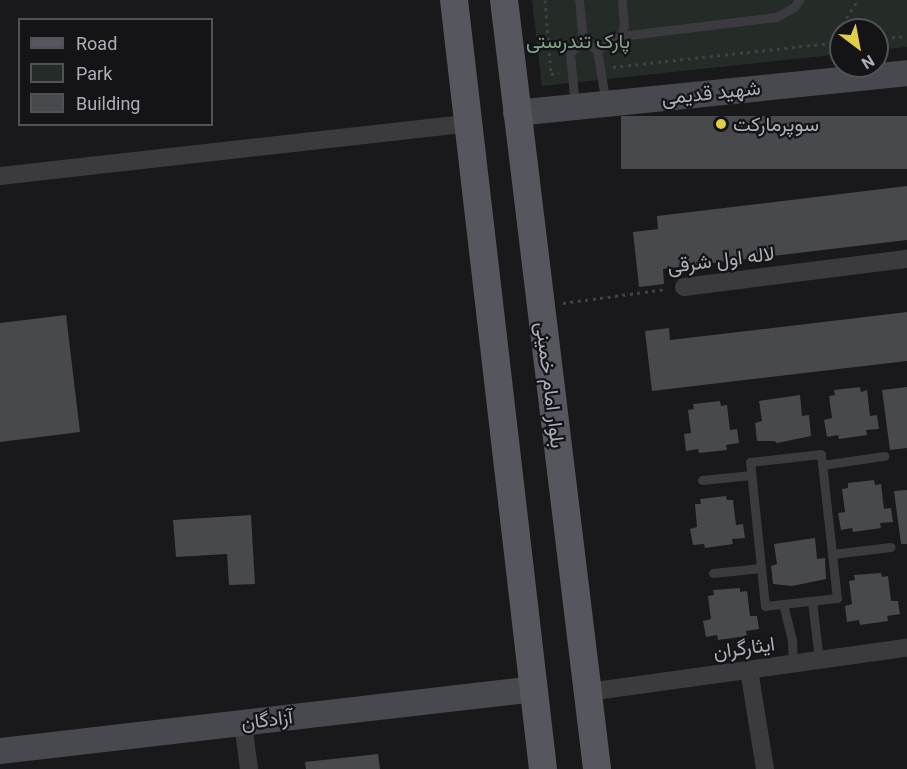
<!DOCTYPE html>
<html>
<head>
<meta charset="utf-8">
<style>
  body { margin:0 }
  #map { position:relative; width:907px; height:769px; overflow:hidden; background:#19191b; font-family:Roboto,Vazirmatn,sans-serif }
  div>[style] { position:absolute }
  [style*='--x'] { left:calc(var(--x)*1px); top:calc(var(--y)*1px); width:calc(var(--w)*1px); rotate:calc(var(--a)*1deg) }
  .green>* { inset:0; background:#252c27 }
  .building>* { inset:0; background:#48494d; transform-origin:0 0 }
  .path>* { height:3px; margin-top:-1.5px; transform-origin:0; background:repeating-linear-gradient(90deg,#404146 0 3px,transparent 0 7.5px) }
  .lane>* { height:9px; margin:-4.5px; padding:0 4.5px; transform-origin:4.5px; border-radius:4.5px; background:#3a3a3f }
  .street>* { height:18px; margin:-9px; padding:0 9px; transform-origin:9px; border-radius:9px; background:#3a3a3f }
  .secondary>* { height:26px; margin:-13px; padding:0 13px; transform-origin:13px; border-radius:13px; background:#48494f }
  .primary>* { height:28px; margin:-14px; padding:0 14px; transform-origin:14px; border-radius:14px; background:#56575e }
  .dots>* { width:16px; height:16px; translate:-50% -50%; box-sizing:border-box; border:3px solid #141416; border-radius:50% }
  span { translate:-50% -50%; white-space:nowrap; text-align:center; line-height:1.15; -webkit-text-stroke:4.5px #141416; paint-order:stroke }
  .park-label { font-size:20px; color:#85a28d }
  .street-label { font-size:20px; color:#acaeb9 }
  .poi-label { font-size:20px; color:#acaeb9 }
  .left { translate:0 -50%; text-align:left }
  .legend { position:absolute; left:18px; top:18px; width:195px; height:108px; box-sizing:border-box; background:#141416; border:2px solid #515257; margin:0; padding:8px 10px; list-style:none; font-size:18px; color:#acaeb9 }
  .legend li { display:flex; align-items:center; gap:12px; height:30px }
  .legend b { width:30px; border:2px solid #515257 }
  .north { position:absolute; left:829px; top:18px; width:60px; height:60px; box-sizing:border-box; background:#141416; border:2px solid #515257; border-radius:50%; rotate:148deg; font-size:16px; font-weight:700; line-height:24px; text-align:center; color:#acaeb9 }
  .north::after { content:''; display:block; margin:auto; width:21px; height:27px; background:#e0cd4b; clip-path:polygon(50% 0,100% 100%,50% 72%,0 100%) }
</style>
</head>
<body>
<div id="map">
  <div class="green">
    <i style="clip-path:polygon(532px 0,907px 0,907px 47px,877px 50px,877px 30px,841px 30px,841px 54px,542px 86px)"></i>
  </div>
  <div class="building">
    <i style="left:907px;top:116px;width:53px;height:286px;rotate:90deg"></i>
    <i style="clip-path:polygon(907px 186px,907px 240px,663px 269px,664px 284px,639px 287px,633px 232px,658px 229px,657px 216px)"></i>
    <i style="clip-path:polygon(907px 312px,907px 361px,652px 391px,645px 331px,669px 328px,670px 340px)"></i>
    <i style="clip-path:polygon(66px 315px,80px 432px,0 442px,0 323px)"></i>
    <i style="clip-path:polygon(860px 387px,861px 392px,867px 390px,870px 416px,877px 415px,879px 429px,866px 430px,867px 435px,839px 439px,838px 435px,827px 437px,824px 420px,832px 418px,829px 396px,835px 395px,834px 390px)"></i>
    <i style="clip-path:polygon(907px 387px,907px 448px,890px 450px,882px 390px)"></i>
    <i style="clip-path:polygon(800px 395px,802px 416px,809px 415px,811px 436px,777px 443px,774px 441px,757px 441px,755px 423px,762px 421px,759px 401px)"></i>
    <i style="clip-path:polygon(720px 401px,721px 406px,727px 405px,730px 430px,737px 429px,739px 443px,726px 445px,727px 450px,699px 453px,698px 449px,686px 451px,684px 434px,691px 433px,688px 410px,694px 409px,693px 404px)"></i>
    <i style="clip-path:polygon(874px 480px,875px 485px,881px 484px,884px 509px,891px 508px,893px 522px,880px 523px,881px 528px,853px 532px,852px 528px,841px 530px,838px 513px,845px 512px,842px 489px,848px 488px,848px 483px)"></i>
    <i style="clip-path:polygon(907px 490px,907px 544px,901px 544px,894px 491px)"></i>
    <i style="clip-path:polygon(726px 496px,727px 500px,733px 500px,736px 525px,743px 524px,745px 538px,732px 539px,733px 544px,705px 548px,704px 544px,693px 545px,690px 529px,697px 527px,695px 504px,701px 504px,700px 499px)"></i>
    <i style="clip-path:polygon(251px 515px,255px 584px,229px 585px,227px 554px,176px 557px,173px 520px)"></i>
    <i style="clip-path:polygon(815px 538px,817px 559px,825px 558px,826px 579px,792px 586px,773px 584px,771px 566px,777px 564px,774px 544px)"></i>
    <i style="clip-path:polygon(881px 573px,882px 577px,888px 576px,891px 601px,898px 601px,900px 614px,887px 616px,888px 621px,860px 625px,859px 620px,847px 622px,845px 606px,852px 604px,849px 581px,855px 580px,854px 575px)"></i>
    <i style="clip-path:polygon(740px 588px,740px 592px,747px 591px,750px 616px,757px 616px,759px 629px,746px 631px,747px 636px,718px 640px,717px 635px,706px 637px,703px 621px,711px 619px,708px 596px,714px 595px,713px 590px)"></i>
    <i style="clip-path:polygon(378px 754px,380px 769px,306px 769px,305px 762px)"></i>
  </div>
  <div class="path">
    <i style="--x:545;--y:0;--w:74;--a:85.4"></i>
    <i style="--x:551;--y:74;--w:8;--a:-7"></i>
    <i style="--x:877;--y:39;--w:30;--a:-6"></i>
    <i style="--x:830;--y:43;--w:51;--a:-56.9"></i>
    <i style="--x:613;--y:67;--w:229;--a:-6.3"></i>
    <i style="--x:563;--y:303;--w:104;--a:-7.7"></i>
  </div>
  <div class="lane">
    <i style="--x:579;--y:0;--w:40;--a:84.3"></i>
    <i style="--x:583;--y:40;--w:17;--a:36"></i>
    <i style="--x:597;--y:50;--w:55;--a:80.5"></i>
    <i style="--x:621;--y:36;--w:156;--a:-7"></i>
    <i style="--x:776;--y:17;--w:21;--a:-29"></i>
    <i style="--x:794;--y:7;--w:9;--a:-54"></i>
    <i style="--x:597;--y:50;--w:28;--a:-30"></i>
    <i style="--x:621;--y:36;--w:11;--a:-75"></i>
    <i style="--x:624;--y:25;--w:25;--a:-95"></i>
    <i style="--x:575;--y:107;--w:54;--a:-95.3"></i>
    <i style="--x:570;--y:53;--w:18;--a:-45"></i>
    <i style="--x:821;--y:454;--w:145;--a:83.7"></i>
    <i style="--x:837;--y:598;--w:72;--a:173.7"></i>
    <i style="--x:765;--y:606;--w:145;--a:-95.9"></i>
    <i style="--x:750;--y:462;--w:71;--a:-6.4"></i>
    <i style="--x:822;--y:465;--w:63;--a:-8.3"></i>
    <i style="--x:702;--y:480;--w:49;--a:-5.8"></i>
    <i style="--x:832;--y:554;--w:59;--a:-6.8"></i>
    <i style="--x:713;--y:573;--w:48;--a:-5.9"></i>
    <i style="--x:812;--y:601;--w:59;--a:83.2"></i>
    <i style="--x:783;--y:604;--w:37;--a:76"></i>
    <i style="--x:792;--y:640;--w:24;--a:88"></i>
  </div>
  <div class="street">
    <i style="--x:0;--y:176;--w:472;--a:-6.4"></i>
    <i style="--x:684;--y:287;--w:225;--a:-7.2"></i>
    <i style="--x:749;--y:670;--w:100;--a:80.8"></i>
    <i style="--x:588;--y:692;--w:322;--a:-7.9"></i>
    <i style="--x:243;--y:723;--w:46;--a:82.6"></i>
  </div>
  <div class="secondary">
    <i style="--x:516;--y:113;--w:393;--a:-5.8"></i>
    <i style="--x:0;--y:751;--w:538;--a:-6.62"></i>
  </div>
  <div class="primary">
    <i style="--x:454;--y:0;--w:774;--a:83.4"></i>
    <i style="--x:504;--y:0;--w:775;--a:83.1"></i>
  </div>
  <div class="dots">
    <i style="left:721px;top:124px;background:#e0cd4b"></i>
  </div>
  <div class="park-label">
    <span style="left:578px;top:41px">پارک تندرستی</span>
  </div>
  <div class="street-label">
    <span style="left:711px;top:93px;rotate:-6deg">شهید قدیمی</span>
    <span style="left:721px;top:260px;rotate:-7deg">لاله اول شرقی</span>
    <span style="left:550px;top:385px;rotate:83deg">بلوار امام خمینی</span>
    <span style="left:744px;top:648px;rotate:-8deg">ایثارگران</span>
    <span style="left:267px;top:720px;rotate:-7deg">آزادگان</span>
  </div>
  <div class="poi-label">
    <span class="left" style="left:733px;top:124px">سوپرمارکت</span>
  </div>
  <ul class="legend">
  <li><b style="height:8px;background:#56575e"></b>Road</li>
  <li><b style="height:16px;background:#252c27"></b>Park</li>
  <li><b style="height:16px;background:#48494d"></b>Building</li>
  </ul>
  <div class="north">N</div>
</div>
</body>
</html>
